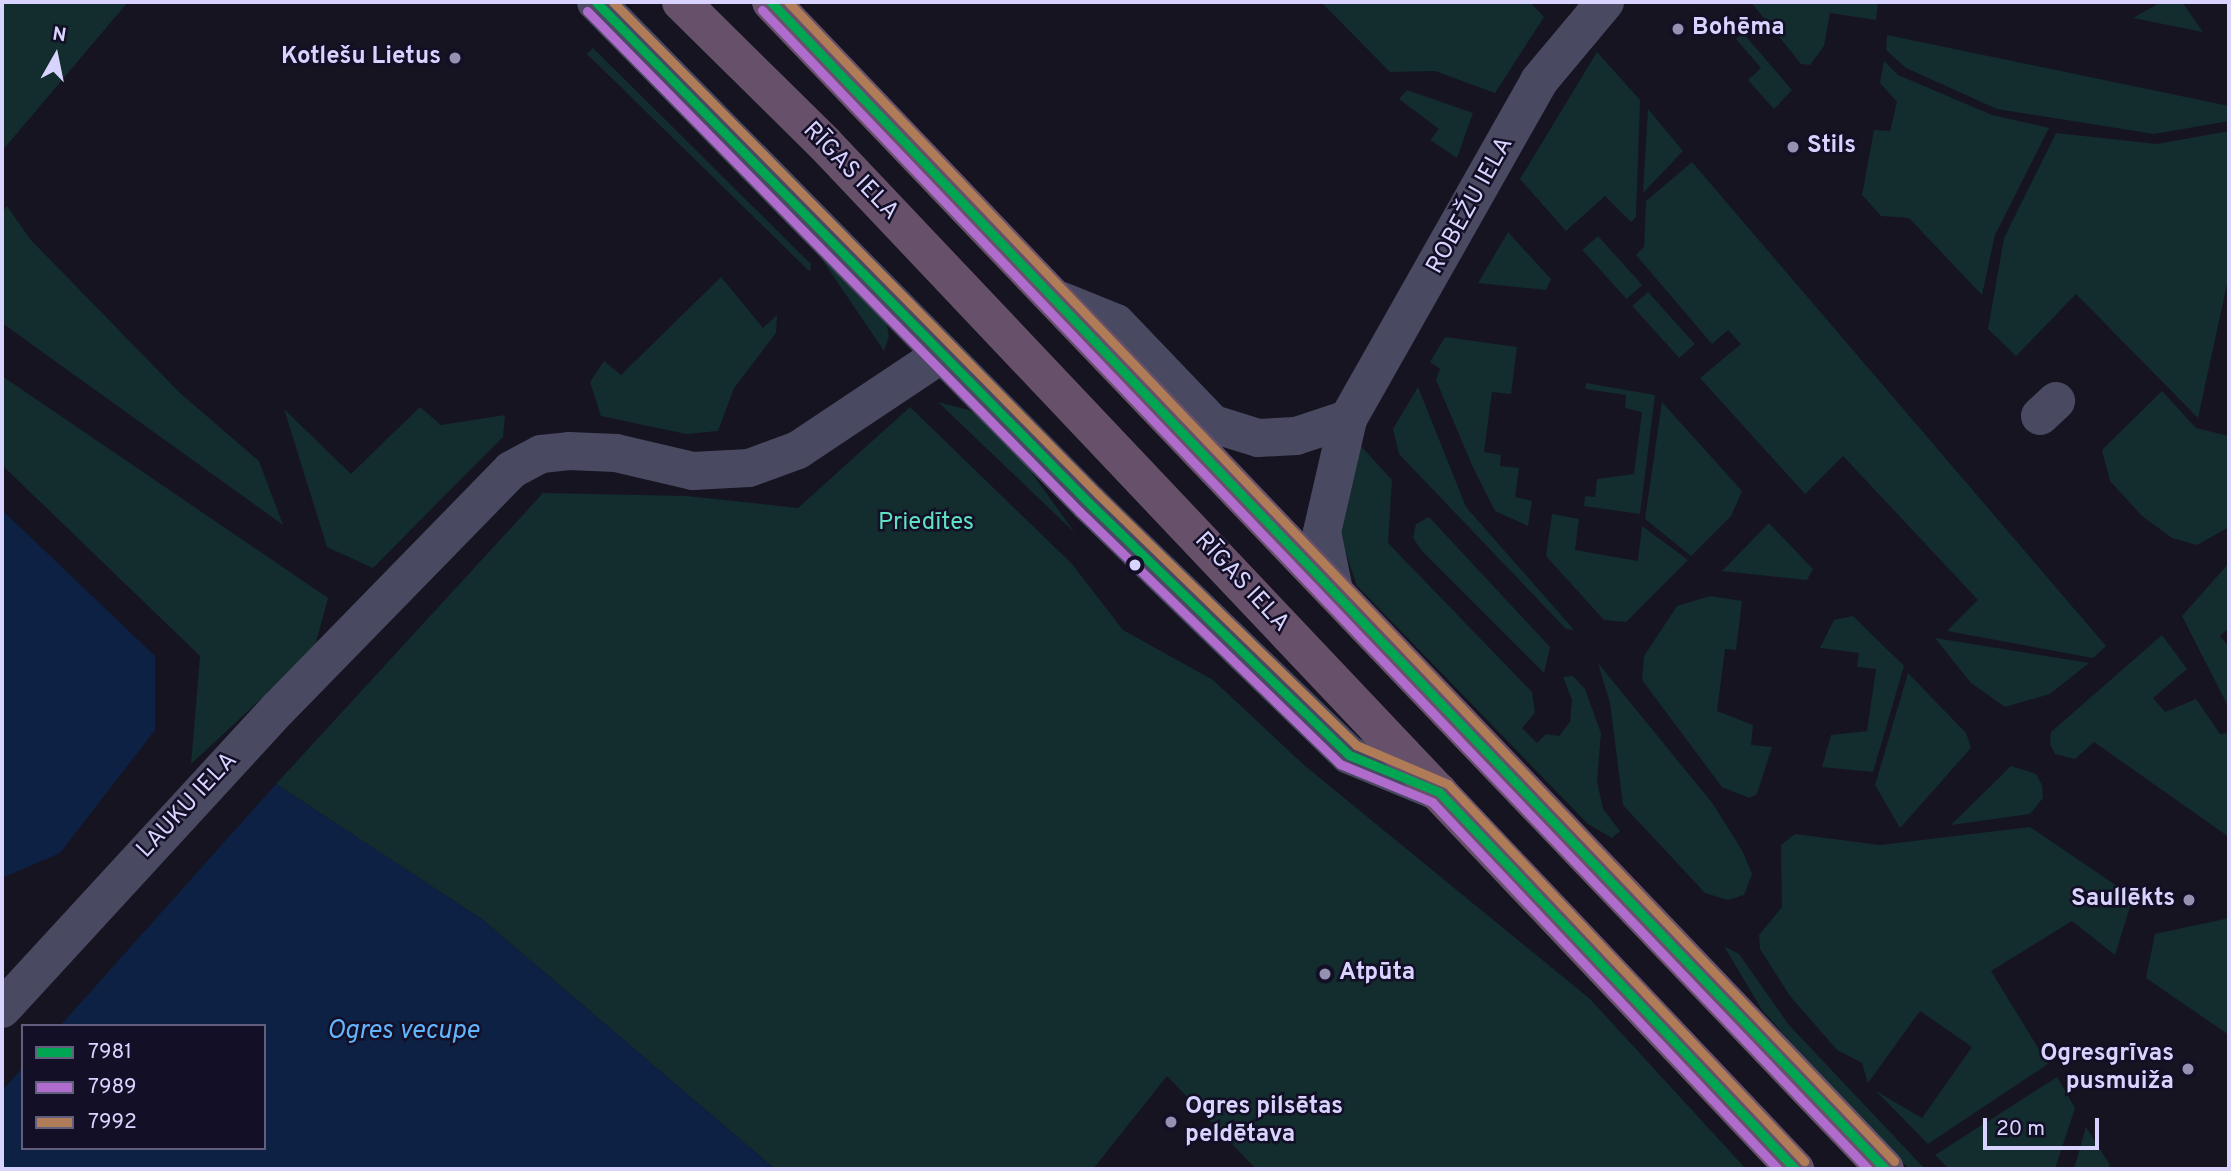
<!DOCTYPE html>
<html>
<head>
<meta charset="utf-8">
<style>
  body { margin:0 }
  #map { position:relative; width:2231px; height:1171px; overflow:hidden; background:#161421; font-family:Overpass,sans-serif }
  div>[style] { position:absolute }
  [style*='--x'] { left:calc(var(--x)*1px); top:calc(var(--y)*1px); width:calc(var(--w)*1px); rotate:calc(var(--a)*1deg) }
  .green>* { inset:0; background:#132c2d; transform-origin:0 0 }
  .water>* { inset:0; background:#0d2144 }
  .street>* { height:38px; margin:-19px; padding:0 19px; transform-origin:19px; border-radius:19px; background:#4a4962 }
  .highway>* { height:38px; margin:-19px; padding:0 19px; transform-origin:19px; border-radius:19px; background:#67516a }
  .bus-1>* { height:9px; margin:-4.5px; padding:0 4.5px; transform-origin:4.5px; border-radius:4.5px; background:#00a651 }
  .bus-2>* { height:9px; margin:-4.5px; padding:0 4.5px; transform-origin:4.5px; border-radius:4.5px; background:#b06ccc }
  .bus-3>* { height:9px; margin:-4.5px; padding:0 4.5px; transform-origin:4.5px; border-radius:4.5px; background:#b07c57 }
  .dots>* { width:19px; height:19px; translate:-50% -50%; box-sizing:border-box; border:4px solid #130f26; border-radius:50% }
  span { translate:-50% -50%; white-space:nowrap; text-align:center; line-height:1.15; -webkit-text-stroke:5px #130f26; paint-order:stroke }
  .poi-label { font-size:24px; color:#d9d4ff; font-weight:700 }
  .left { translate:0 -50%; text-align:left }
  .right { translate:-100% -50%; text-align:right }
  .street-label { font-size:24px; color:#d9d4ff }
  .park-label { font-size:24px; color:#5fe0c0 }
  .water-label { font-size:26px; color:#62b6ff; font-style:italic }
  .frame { position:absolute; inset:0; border:4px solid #d9d4ff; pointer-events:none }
  .legend { position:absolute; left:21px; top:1024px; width:245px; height:126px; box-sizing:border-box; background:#130f26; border:2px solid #625e7d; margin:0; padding:9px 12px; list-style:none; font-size:21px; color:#d9d4ff }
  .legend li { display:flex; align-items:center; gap:14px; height:35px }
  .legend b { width:35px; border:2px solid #625e7d }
  .north { position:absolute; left:21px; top:21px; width:70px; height:70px; -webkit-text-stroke:5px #130f26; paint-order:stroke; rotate:9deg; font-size:19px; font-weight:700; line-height:28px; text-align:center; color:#d9d4ff }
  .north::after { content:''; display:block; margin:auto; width:24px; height:32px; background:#d9d4ff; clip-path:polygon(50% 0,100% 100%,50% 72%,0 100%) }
  .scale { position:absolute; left:1983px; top:1118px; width:116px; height:32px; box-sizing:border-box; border:4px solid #d9d4ff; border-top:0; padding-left:9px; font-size:21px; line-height:24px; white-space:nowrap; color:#d9d4ff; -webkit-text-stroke:5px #130f26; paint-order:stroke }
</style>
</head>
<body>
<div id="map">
  <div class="green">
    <i style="clip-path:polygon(2px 2px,128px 2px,2px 151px)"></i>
    <i style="clip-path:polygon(1321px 2px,1530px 2px,1544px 17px,1495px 93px,1435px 71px,1390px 72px)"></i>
    <i style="clip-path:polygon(1751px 2px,1878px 2px,1876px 20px,1830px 13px,1824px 46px,1810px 65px,1801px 64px)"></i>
    <i style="clip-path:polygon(2161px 2px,2182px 2px,2203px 32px,2133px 18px)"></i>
    <i style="clip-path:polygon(1743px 33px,1792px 90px,1774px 109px,1748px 80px,1761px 68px,1736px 39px)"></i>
    <i style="clip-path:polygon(1887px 35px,2229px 106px,2229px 121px,2154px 134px,1997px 109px,1906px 68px,1886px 50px)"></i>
    <i style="clip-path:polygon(593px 48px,811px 264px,810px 272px,587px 54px)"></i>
    <i style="clip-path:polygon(1597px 52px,1640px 100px,1636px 217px,1631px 222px,1605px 196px,1566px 231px,1520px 179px)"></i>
    <i style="clip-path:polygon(1884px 61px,1898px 75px,1992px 115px,2049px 128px,1995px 235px,1982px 295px,1909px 218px,1881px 216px,1862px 195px,1874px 130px,1890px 131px,1897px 102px,1880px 83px)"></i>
    <i style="clip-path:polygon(1407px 90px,1473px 113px,1457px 158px,1430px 140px,1439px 129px,1399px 99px)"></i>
    <i style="clip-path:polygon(1648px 109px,1683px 151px,1643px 193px)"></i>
    <i style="clip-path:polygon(2229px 131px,2229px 275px,2198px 418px,2076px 294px,2016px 356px,1988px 329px,2004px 238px,2056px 133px,2157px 144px)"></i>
    <i style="clip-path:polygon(1692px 162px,2106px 646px,2093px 658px,1947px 631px,1978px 600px,1843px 456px,1805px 494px,1700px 378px,1741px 344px,1728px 330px,1712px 344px,1636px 255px,1644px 247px,1646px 201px)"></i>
    <i style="clip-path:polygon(7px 206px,30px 239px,180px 393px,259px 461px,283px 525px,2px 323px,2px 212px)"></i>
    <i style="clip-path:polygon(1508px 232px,1551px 279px,1546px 290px,1478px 283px)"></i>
    <i style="left:1598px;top:236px;width:66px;height:21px;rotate:48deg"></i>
    <i style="clip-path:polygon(817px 252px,884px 311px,889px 336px,884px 351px)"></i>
    <i style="clip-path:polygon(721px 277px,763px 328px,777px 315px,776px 333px,734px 388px,718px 431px,686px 434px,601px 416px,590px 382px,604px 361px,621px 375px)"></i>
    <i style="left:1648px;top:292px;width:70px;height:21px;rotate:48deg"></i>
    <i style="clip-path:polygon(1445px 337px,1517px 347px,1511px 394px,1492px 392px,1484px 452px,1501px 455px,1500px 466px,1519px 468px,1515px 497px,1532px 501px,1528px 526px,1495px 511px,1472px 465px,1436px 380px,1440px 369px,1430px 362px)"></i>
    <i style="clip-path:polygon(2px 376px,328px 598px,314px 650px,191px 764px,200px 656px,2px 465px)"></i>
    <i style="clip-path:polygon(1586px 383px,1655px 395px,1640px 514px,1584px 506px,1585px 496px,1595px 497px,1597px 479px,1634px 474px,1642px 412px,1625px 408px,1626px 395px,1585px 389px)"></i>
    <i style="clip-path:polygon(1418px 387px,1466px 507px,1574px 630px,1566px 629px,1399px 454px,1393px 429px)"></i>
    <i style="clip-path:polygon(2162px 391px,2196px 428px,2229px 436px,2229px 527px,2197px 545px,2172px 538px,2142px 516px,2110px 481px,2102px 450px)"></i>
    <i style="clip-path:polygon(938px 402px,969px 410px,1004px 434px,1075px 533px)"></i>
    <i style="clip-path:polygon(1662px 402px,1742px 491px,1731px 516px,1691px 556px,1645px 519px)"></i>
    <i style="clip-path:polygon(420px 407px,441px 425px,505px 415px,503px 437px,373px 568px,327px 547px,284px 409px,351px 474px)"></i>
    <i style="clip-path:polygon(910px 407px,1072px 564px,1123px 630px,1213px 680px,1304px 765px,1590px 999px,1746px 1169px,1256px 1169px,1167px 1076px,1093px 1169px,775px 1169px,483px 920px,276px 784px,543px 493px,687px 496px,798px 508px)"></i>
    <i style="clip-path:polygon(1361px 446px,1392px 480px,1388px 543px,1532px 692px,1535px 713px,1522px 728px,1537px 743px,1546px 734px,1559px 736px,1570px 722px,1572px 700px,1563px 677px,1573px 676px,1585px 689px,1601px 733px,1597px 781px,1603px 809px,1620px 831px,1612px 838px,1588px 824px,1357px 586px,1334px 519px)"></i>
    <i style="clip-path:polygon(1552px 514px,1579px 519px,1575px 550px,1638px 561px,1642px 526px,1688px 560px,1626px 622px,1604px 620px,1546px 556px)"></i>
    <i style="clip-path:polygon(1429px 517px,1550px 647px,1544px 673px,1422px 551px,1413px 538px,1416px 524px)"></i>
    <i style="clip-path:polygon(1769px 523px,1813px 569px,1807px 580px,1722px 571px)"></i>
    <i style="clip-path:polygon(2229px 563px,2229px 628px,2220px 636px,2229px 647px,2229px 708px,2182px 616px)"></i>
    <i style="clip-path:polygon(1710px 596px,1742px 601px,1736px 650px,1725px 649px,1717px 711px,1753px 725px,1751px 745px,1772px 747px,1757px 794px,1749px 798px,1722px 787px,1642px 680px,1644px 656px,1677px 606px)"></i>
    <i style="clip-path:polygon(1853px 616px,1904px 666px,1873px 772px,1822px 767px,1831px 735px,1867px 731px,1876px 669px,1857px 667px,1859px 653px,1820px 648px,1834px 620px)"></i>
    <i style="clip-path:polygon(2162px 635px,2187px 669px,2153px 698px,2165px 712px,2196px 699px,2220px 734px,2229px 733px,2229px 837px,2094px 742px,2075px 759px,2055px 754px,2050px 744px,2051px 732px)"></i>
    <i style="clip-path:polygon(1935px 638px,2089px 663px,2050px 694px,2005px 707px,1971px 683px)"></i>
    <i style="clip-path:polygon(1598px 663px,1713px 804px,1743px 852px,1752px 874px,1744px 895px,1728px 900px,1705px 893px,1623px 805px,1610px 703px)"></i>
    <i style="clip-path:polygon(1908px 673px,1966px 733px,1971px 748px,1900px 828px,1875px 785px)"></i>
    <i style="clip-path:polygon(2011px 766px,2036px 774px,2042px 785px,2043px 798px,2030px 814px,1951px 825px)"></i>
    <i style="clip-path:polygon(2030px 827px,2133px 897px,2115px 955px,2072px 921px,1991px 971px,2048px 1064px,1928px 1144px,1876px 1091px,1922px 1118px,1972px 1047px,1920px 1011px,1868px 1083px,1862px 1063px,1837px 1050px,1790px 996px,1760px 949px,1759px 935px,1782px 907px,1781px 845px,1795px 834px,1880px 845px)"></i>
    <i style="clip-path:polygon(2229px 918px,2229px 1035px,2146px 978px,2155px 934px)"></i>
    <i style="clip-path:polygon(1724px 946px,1739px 954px,1789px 1025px,1925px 1169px,1909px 1169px,1796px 1048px,1762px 1010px)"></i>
    <i style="clip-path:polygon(2057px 1077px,2075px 1108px,2055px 1169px,1949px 1169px,1935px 1155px)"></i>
    <i style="clip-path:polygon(2086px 1127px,2110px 1165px,2107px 1169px,2074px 1169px)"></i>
  </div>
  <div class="water">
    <i style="clip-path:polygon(2px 510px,155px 656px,155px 730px,60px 853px,2px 878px)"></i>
    <i style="clip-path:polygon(276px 784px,483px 920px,775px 1169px,2px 1169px,2px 1091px,23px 1067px,23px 1148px,264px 1148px,264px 1026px,60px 1026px)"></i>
  </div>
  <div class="street">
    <i style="--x:596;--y:2;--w:703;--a:45.46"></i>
    <i style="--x:1089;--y:503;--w:362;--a:44.1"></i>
    <i style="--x:1349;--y:755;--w:97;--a:22.3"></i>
    <i style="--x:1062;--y:301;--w:58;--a:22.2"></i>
    <i style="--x:1116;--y:323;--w:140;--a:46.2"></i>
    <i style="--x:1213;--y:424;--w:47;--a:17.3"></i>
    <i style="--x:1258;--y:438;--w:38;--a:-3"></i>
    <i style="--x:1296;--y:436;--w:55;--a:-18.1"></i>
    <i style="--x:2040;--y:416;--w:22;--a:-43"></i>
    <i style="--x:1334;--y:590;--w:59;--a:-101.7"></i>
    <i style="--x:1322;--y:532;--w:116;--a:-77"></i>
    <i style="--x:1348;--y:419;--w:388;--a:-60.5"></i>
    <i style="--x:1539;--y:81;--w:103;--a:-50.1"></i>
    <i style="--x:2;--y:1009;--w:409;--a:-47.4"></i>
    <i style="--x:279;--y:708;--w:332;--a:-45.7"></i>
    <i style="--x:511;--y:470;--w:34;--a:-28"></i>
    <i style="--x:541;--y:454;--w:28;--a:-6"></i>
    <i style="--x:569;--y:451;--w:47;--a:2.4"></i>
    <i style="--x:616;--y:453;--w:79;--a:13.2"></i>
    <i style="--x:693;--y:471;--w:56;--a:-3.1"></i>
    <i style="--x:749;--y:468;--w:52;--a:-20.2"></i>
    <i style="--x:798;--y:450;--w:173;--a:-33.7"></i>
  </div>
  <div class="highway">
    <i style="--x:681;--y:2;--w:201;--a:44.6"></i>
    <i style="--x:824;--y:143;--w:1413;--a:46.58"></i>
    <i style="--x:771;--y:2;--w:1613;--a:46.33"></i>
  </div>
  <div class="bus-1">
    <i style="--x:596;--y:2;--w:703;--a:45.46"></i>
    <i style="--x:1089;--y:503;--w:362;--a:44.1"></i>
    <i style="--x:1349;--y:755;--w:97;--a:22.3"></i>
    <i style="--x:1439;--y:792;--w:519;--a:46.64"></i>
    <i style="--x:771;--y:2;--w:1613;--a:46.33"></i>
  </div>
  <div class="bus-2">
    <i style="--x:762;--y:10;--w:1602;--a:46.34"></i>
    <i style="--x:587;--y:11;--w:703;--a:45.46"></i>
    <i style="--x:1080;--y:512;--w:362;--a:44.1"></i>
    <i style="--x:1340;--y:764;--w:100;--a:22.4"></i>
    <i style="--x:1432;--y:802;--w:504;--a:46.69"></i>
  </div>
  <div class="bus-3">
    <i style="--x:613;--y:2;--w:691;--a:45.41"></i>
    <i style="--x:1098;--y:494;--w:360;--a:44.2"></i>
    <i style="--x:1356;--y:745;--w:100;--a:23"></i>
    <i style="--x:1448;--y:784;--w:519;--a:46.64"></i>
    <i style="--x:788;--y:2;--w:1602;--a:46.34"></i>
  </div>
  <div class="dots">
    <i style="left:1678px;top:29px;background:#9591b1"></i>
    <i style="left:455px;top:58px;background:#9591b1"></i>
    <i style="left:1793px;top:147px;background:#9591b1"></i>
    <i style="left:1135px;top:565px;background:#d9d4ff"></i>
    <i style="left:2189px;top:900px;background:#9591b1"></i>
    <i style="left:1325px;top:974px;background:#9591b1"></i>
    <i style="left:2188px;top:1069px;background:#9591b1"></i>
    <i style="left:1171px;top:1122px;background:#9591b1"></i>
  </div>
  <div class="poi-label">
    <span class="left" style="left:1692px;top:29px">Bohēma</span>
    <span class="right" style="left:441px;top:58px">Kotlešu Lietus</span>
    <span class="left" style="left:1807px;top:147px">Stils</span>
    <span class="right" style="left:2175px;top:900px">Saullēkts</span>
    <span class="left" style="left:1339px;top:974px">Atpūta</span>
    <span class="right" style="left:2174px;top:1069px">Ogresgrīvas<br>pusmuiža</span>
    <span class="left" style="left:1185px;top:1122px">Ogres pilsētas<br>peldētava</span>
  </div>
  <div class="street-label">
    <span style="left:850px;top:172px;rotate:46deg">RĪGAS IELA</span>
    <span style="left:1471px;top:206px;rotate:-61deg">ROBEŽU IELA</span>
    <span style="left:1241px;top:583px;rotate:47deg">RĪGAS IELA</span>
    <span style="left:188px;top:806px;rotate:-47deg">LAUKU IELA</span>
  </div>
  <div class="park-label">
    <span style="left:926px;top:524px">Priedītes</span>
  </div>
  <div class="water-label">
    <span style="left:403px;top:1032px">Ogres vecupe</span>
  </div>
  <div class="frame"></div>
  <ul class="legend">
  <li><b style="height:9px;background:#00a651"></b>7981</li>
  <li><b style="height:9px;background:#b06ccc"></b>7989</li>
  <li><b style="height:9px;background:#b07c57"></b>7992</li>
  </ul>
  <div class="north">N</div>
  <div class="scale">20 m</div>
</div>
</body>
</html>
